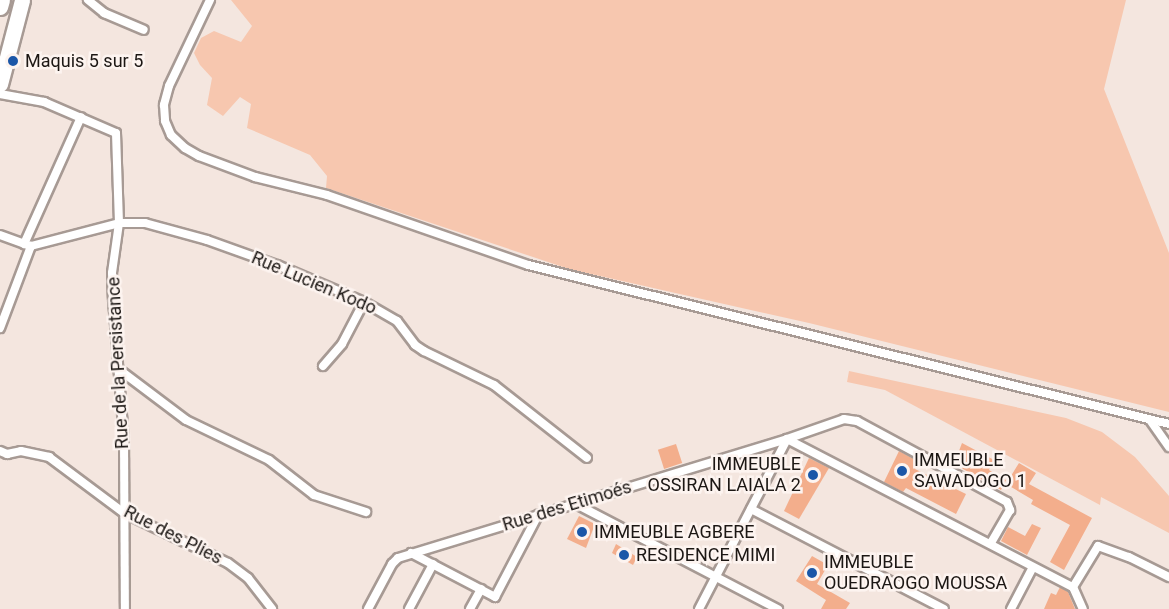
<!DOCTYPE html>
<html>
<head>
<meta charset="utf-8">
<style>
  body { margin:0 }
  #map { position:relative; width:1169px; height:609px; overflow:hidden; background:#f4e6df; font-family:Roboto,sans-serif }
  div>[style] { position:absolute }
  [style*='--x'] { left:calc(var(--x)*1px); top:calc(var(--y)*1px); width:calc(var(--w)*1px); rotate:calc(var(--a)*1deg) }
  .green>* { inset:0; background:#f7c7af }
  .building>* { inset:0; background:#f3ae8c; transform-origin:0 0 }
  .roads { filter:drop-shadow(2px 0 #a79a94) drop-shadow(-2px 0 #a79a94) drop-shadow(0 2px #a79a94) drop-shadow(0 -2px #a79a94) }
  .minor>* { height:8px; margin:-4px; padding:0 4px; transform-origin:4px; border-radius:4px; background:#fff }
  .trunk>* { height:15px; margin:-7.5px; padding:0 7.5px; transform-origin:7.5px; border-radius:7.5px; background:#fff }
  .dots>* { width:16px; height:16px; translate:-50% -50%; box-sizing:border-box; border:3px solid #fdf4f0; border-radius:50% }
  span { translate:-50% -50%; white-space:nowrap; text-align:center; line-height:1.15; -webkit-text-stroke:5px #fdf4f0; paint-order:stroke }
  .poi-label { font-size:18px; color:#1c1714 }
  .left { translate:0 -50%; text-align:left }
  .right { translate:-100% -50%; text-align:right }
  .street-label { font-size:18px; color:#1c1714 }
</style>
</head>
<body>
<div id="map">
  <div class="green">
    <i style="clip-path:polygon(231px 0,1126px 0,1104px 89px,1169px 253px,1169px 412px,809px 323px,569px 269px,326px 188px,327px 176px,310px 155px,247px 128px,251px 104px,240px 97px,223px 116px,207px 105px,212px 78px,200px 65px,194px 53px,201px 38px,214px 31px,241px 42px,252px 26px)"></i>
    <i style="clip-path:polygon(849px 371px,1066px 418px,1102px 432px,1135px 457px,1169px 496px,1169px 533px,1101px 497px,1100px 505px,885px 390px,847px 382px)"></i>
  </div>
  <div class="building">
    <i style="clip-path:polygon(962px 443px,994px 460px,989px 470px,1006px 480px,1001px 490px,954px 464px)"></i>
    <i style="left:676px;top:444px;width:20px;height:19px;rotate:72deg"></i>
    <i style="clip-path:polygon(899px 451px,919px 462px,915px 469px,966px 494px,956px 514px,906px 488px,903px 492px,884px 482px)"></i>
    <i style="clip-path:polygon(809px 458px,829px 468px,799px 519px,784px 511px)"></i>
    <i style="clip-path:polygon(1019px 463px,1036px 473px,1029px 484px,1092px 518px,1064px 570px,1050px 562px,1070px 525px,1031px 504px,1033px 500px,1006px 484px)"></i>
    <i style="clip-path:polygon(579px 516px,595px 524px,586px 548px,567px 539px)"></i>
    <i style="clip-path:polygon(1032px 524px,1041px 528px,1027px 555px,1001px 541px,1008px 527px,1025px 536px)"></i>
    <i style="clip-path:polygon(616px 544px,637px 557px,633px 565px,612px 553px)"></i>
    <i style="clip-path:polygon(812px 556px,828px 565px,817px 584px,850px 603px,846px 609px,821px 609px,826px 600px,796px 581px)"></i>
    <i style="clip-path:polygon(1060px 587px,1068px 592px,1075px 609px,1044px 609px,1051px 593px,1056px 595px)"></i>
  </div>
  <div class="roads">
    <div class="minor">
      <i style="--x:88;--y:0;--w:21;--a:39"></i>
      <i style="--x:104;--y:13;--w:43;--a:23"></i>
      <i style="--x:210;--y:0;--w:95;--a:115.5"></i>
      <i style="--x:169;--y:86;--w:20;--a:105"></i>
      <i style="--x:164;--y:105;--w:16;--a:86"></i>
      <i style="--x:165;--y:121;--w:15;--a:67"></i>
      <i style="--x:171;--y:135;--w:19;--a:43"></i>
      <i style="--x:185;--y:148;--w:16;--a:30"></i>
      <i style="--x:199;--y:156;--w:60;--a:20.6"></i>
      <i style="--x:255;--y:177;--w:74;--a:14"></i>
      <i style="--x:327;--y:195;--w:213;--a:19.2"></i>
      <i style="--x:528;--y:265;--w:660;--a:13.93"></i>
      <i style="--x:0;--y:94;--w:45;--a:10.3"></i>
      <i style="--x:44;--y:102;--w:78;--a:23.3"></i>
      <i style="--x:116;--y:133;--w:90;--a:88.1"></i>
      <i style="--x:119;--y:223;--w:50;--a:98"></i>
      <i style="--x:112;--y:273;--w:27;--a:88"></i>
      <i style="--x:113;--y:300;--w:139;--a:85.5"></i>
      <i style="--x:124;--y:439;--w:170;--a:89.7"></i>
      <i style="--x:0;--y:235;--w:33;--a:20"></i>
      <i style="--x:31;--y:246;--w:91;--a:-14.6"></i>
      <i style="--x:119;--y:223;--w:26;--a:0"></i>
      <i style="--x:145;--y:223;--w:64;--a:15.3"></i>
      <i style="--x:207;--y:240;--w:74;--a:19.7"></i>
      <i style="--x:277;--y:265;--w:95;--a:23"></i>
      <i style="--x:364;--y:302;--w:38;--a:30"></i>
      <i style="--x:397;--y:321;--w:30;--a:53"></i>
      <i style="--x:415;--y:345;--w:11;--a:34"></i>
      <i style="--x:424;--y:351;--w:78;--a:25.9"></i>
      <i style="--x:494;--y:385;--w:118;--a:38.1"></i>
      <i style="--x:24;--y:244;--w:139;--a:-65.8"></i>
      <i style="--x:0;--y:328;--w:88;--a:-69.3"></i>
      <i style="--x:323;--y:366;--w:29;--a:-49"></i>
      <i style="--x:342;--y:344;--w:47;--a:-62.4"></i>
      <i style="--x:117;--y:368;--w:86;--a:37"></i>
      <i style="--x:186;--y:420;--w:92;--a:25.7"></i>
      <i style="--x:269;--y:460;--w:57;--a:37.9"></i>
      <i style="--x:314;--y:495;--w:55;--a:18.1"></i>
      <i style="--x:1150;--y:420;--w:33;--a:55"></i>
      <i style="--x:0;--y:451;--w:8;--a:23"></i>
      <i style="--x:7;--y:454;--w:14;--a:-12"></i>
      <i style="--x:21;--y:451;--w:29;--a:12"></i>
      <i style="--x:49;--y:457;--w:94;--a:36.7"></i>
      <i style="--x:124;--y:513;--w:115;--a:25.7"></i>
      <i style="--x:228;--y:563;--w:25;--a:37"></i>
      <i style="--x:248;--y:578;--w:39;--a:52"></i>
      <i style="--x:574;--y:503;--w:230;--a:27.5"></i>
      <i style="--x:751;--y:509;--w:217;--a:27.4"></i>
      <i style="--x:411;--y:553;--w:95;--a:27.6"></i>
      <i style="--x:495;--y:597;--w:93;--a:-62.3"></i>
      <i style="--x:1073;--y:587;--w:48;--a:-58.6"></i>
      <i style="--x:1098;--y:546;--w:33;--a:20"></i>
      <i style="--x:1129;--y:557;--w:45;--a:26.6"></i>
      <i style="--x:368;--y:609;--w:51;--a:-61.9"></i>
      <i style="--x:392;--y:564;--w:8;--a:-45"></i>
      <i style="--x:398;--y:558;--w:407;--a:-17"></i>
      <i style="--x:787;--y:439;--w:60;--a:-19.3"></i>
      <i style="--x:844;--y:419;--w:13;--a:9"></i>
      <i style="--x:857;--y:421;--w:170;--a:28.4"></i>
      <i style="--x:1007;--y:502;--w:9;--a:69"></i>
      <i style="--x:1010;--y:510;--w:39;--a:120"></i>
      <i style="--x:409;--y:609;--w:51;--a:-61.9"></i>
      <i style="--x:470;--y:609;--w:23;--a:-61"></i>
      <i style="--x:699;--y:609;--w:191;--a:-62.6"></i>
      <i style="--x:787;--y:439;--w:322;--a:27.4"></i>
      <i style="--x:1073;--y:587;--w:24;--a:66"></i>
      <i style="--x:1011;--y:609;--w:47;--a:-62.4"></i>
    </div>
    <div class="trunk">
      <i style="--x:0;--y:7;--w:7;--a:-74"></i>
      <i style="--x:0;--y:84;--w:87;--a:-75.3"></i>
    </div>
  </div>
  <div class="dots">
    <i style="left:13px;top:61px;background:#1b57a8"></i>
    <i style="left:902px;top:471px;background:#1b57a8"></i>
    <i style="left:813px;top:475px;background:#1b57a8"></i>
    <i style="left:582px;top:532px;background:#1b57a8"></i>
    <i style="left:624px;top:555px;background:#1b57a8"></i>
    <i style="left:812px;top:573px;background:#1b57a8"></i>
  </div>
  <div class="poi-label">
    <span class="left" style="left:25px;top:61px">Maquis 5 sur 5</span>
    <span class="left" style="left:914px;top:471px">IMMEUBLE<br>SAWADOGO 1</span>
    <span class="right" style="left:801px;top:475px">IMMEUBLE<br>OSSIRAN LAIALA 2</span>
    <span class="left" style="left:594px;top:532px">IMMEUBLE AGBERE</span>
    <span class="left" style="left:636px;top:555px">RESIDENCE MIMI</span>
    <span class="left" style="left:824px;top:573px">IMMEUBLE<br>OUEDRAOGO MOUSSA</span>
  </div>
  <div class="street-label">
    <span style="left:314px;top:283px;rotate:23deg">Rue Lucien Kodo</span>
    <span style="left:118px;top:363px;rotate:-93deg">Rue de la Persistance</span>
    <span style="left:567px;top:506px;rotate:-17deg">Rue des Etimoés</span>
    <span style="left:173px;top:535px;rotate:27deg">Rue des Plies</span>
  </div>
</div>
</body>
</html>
